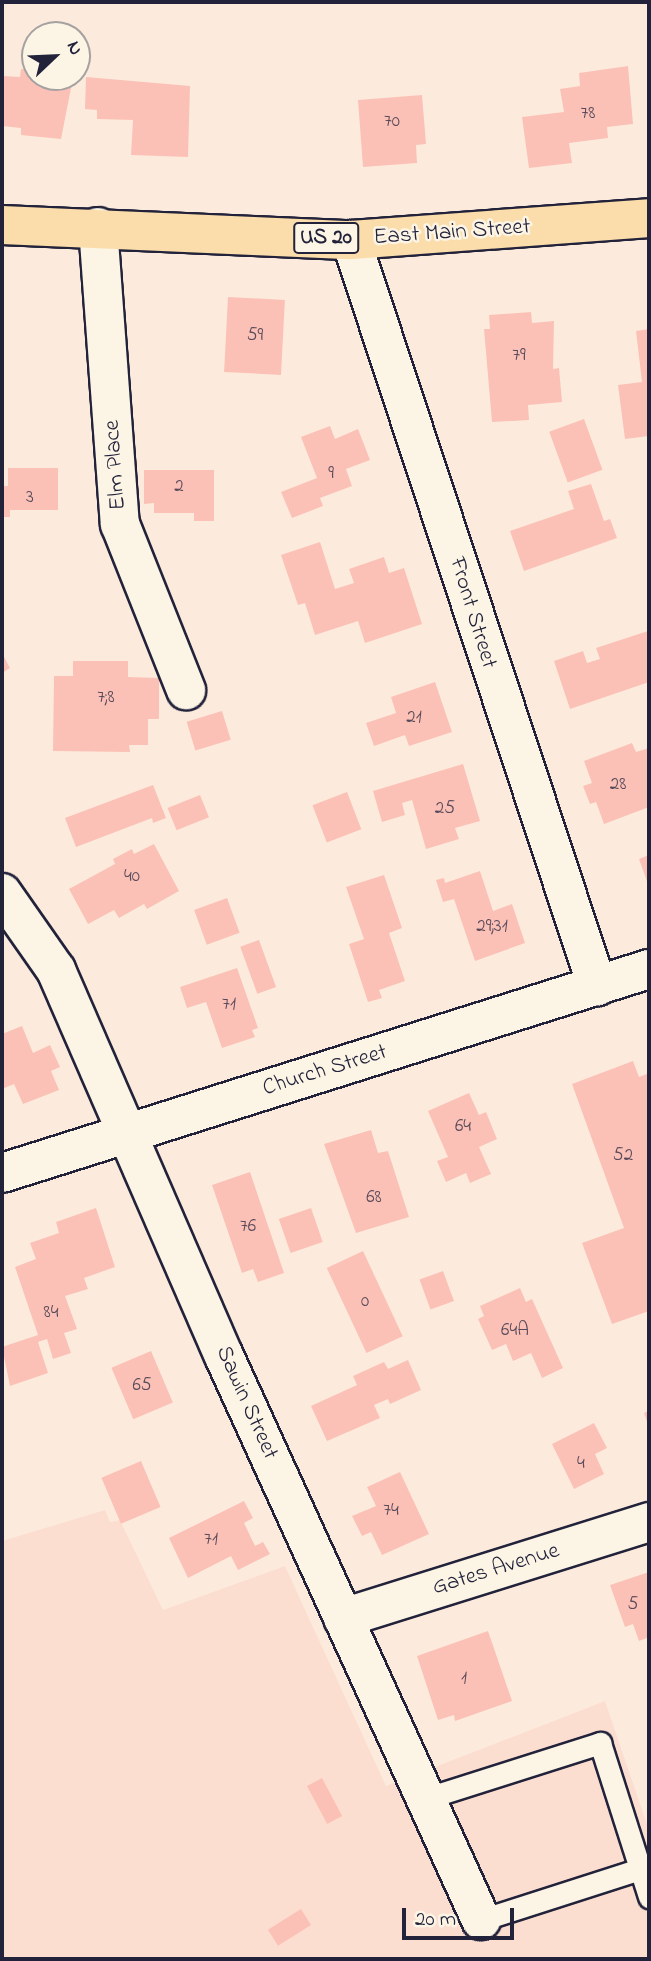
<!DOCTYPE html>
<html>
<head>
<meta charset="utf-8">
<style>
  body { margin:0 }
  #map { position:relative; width:651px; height:1961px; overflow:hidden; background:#fcebdc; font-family:"Indie Flower",sans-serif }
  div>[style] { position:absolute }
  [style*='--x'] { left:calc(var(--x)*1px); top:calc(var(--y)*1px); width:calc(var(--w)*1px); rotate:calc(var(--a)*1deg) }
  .built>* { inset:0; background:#fcded1 }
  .building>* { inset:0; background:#fcc1b6; transform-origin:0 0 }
  .roads { filter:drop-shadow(2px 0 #22223b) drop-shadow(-2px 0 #22223b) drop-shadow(0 2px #22223b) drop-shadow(0 -2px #22223b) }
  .service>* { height:21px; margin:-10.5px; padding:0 10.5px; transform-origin:10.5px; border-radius:10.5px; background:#fcf5e5 }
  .minor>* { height:38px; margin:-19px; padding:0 19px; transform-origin:19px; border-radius:19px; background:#fcf5e5 }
  .tertiary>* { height:38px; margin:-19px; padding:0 19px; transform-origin:19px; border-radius:19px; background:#fcf5e5 }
  .primary>* { height:38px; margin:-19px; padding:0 19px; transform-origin:19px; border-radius:19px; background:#faddab }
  span { translate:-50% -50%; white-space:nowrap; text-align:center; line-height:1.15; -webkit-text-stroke:5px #fcf5e5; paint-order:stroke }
  .number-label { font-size:19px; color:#584a5a }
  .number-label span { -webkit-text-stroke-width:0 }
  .shield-label span { padding:2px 5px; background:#fcf5e5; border:2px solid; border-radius:5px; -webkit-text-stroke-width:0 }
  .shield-label { font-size:21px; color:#22223b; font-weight:700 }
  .street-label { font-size:23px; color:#22223b }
  .frame { position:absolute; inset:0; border:4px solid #22223b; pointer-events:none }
  .north { position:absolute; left:21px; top:21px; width:70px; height:70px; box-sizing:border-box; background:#fcf5e5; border:2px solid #a5a1a1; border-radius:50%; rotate:67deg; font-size:19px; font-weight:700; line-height:28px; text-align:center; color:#22223b }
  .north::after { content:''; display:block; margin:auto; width:24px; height:32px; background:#22223b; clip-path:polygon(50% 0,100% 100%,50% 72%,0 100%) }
  .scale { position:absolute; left:402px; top:1908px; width:112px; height:32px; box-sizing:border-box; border:4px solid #22223b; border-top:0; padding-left:9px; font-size:21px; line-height:24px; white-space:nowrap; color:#22223b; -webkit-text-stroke:5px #fcf5e5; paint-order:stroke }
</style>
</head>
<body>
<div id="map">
  <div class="built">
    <i style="clip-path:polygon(105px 1510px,110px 1522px,120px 1520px,163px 1610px,285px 1566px,386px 1786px,605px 1701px,649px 1830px,649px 1959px,2px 1959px,2px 1541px)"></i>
  </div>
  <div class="building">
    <i style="clip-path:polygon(628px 66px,633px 124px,607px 127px,608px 138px,569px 143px,572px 163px,529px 168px,522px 117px,564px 112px,560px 89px,580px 86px,579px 73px)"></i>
    <i style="clip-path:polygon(21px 69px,35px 71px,35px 77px,73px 78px,61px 139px,21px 135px,21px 128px,2px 126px,3px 76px,20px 77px)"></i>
    <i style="clip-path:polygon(86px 77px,190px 86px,188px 157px,131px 155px,133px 120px,97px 119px,97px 110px,85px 109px)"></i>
    <i style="clip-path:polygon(422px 95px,426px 144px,416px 145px,417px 163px,363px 167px,358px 100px)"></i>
    <i style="left:228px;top:297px;width:57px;height:75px;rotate:3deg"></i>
    <i style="clip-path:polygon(531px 312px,532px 323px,554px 321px,553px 369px,559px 368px,562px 402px,528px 405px,529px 420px,492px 422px,484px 329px,490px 329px,489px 315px)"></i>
    <i style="clip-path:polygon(649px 329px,649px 436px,625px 439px,618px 385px,642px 382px,636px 331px)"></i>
    <i style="left:584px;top:419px;width:54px;height:37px;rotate:70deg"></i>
    <i style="clip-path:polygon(330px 426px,335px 439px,358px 429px,370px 460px,346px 469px,352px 486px,320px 498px,323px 506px,292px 518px,281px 492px,317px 478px,301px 437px)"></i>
    <i style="clip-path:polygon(8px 468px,58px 468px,58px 510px,10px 510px,10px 517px,2px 517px,2px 486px,8px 486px)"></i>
    <i style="clip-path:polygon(144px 470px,214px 470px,214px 521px,194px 521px,194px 513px,154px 513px,154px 503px,144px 504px)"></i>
    <i style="clip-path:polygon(591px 484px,604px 521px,610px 519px,617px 538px,524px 571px,510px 531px,574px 509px,568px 491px)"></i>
    <i style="clip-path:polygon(320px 542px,335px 589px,354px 583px,349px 569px,384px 557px,389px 573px,404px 568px,422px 624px,365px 643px,358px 621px,315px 635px,305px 603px,298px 605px,281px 555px)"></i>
    <i style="clip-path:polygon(648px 631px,649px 682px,570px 709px,554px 661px,583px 651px,587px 663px,600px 659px,596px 648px)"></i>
    <i style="clip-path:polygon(2px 653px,10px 668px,2px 673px)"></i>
    <i style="clip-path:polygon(73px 661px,128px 661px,128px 677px,159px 678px,159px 719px,148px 719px,148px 745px,129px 745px,130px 752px,53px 751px,54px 676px,73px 676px)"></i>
    <i style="clip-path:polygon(435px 682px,452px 732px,409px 746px,405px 735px,374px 746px,366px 723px,396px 713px,391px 697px)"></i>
    <i style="left:222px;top:711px;width:30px;height:37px;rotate:73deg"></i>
    <i style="clip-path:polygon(632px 743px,636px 752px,649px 748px,649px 807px,604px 824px,596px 802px,590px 804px,583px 786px,592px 783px,584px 761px)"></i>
    <i style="clip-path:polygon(463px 764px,480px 821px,455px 828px,459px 839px,426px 849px,412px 800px,402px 803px,405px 815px,382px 822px,373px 791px)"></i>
    <i style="clip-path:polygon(153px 785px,166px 818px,153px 823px,152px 818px,76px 847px,65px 818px)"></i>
    <i style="left:347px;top:792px;width:40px;height:37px;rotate:69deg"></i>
    <i style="left:200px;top:795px;width:24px;height:35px;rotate:68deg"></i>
    <i style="clip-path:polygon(154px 844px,179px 891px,147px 909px,144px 904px,119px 918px,114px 910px,88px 924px,69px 889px,115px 864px,113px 859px,132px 849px,134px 854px)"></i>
    <i style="clip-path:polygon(649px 855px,649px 887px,639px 859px)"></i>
    <i style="clip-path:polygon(480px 871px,493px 911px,512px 904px,525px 943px,475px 961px,454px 899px,443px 902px,436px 880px,444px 878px,445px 883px)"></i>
    <i style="clip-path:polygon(384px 875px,402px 928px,389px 933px,405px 981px,379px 990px,382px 998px,368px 1002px,349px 944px,364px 939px,346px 887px)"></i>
    <i style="left:227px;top:898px;width:37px;height:35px;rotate:70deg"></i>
    <i style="left:259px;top:940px;width:50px;height:20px;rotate:70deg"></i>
    <i style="clip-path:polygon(237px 968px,258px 1028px,252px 1030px,255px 1037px,222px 1048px,206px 1002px,187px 1008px,180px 987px)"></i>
    <i style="clip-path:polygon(22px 1026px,33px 1053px,50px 1045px,60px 1067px,51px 1071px,59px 1090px,23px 1104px,14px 1084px,2px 1089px,2px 1034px)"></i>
    <i style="clip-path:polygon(633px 1061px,639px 1077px,647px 1074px,649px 1080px,649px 1311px,612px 1324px,582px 1243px,624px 1228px,572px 1084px)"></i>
    <i style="clip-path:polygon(469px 1093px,479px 1115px,486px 1112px,497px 1139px,479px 1147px,491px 1174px,470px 1183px,466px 1173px,446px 1182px,437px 1161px,448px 1157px,428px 1111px)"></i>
    <i style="clip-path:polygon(371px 1130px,378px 1153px,388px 1151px,409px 1217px,356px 1233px,324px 1144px)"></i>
    <i style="clip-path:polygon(250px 1172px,284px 1273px,258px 1282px,253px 1269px,242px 1273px,212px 1185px)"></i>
    <i style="clip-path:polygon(96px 1208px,115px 1267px,84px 1278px,88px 1289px,65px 1296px,77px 1329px,64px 1333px,71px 1353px,53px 1359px,47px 1339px,38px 1342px,48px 1373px,10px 1386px,2px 1347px,38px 1335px,15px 1267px,36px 1259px,30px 1243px,59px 1233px,56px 1222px)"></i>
    <i style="left:311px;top:1208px;width:36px;height:34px;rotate:71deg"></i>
    <i style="left:363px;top:1251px;width:94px;height:40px;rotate:65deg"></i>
    <i style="left:443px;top:1271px;width:32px;height:25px;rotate:70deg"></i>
    <i style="clip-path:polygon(520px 1288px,526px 1302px,532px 1299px,563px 1368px,542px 1378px,531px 1353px,513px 1361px,506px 1344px,492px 1350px,478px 1319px,484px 1316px,480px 1306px)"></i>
    <i style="left:151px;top:1351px;width:56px;height:43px;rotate:67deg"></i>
    <i style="clip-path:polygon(408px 1360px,421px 1390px,390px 1404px,388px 1399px,374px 1405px,380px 1418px,327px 1441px,311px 1406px,357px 1385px,353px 1376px,384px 1362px,388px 1369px)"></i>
    <i style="clip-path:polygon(649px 1411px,649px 1427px,644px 1413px)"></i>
    <i style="clip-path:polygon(594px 1423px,607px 1448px,595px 1454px,604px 1474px,574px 1489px,552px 1444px)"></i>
    <i style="left:141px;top:1461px;width:50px;height:43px;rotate:67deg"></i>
    <i style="clip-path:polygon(400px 1472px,429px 1534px,382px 1555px,371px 1532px,362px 1536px,352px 1516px,376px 1506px,367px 1487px)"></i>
    <i style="clip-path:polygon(244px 1501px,253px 1518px,244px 1523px,255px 1546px,263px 1542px,270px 1554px,238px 1570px,231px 1556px,188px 1578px,169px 1538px)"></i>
    <i style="clip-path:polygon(649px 1572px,649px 1637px,639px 1641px,633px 1624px,625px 1627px,610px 1585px)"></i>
    <i style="clip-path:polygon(488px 1631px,512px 1701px,455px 1721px,454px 1715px,438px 1720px,417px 1656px)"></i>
    <i style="left:322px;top:1778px;width:43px;height:17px;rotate:62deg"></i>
    <i style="left:301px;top:1909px;width:19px;height:39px;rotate:58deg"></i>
  </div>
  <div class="roads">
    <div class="service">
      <i style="--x:427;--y:1798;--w:182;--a:-17.6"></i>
      <i style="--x:600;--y:1743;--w:162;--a:72.3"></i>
      <i style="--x:481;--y:1920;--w:167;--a:-17.8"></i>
    </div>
    <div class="minor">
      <i style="--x:98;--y:227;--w:298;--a:85.8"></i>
      <i style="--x:120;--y:524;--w:179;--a:68.3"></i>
      <i style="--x:351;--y:240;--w:786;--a:71.75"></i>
      <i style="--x:2;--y:893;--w:94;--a:55"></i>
      <i style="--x:56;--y:970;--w:421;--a:66.5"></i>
      <i style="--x:224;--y:1356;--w:620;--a:65.5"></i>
      <i style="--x:343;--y:1618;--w:321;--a:-17.4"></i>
    </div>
    <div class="tertiary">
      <i style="--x:2;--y:1173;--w:678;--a:-17.5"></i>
    </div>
    <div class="primary">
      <i style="--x:2;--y:225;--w:349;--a:2.5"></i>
      <i style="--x:351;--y:240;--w:299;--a:-4.2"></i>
    </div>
  </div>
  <div class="number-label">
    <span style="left:588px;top:114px">78</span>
    <span style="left:392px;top:122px">70</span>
    <span style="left:255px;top:336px">59</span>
    <span style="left:519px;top:356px">79</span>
    <span style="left:331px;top:474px">9</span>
    <span style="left:179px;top:487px">2</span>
    <span style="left:30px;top:498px">3</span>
    <span style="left:106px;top:698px">7;8</span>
    <span style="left:414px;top:718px">21</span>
    <span style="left:618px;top:785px">28</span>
    <span style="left:445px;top:809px">25</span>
    <span style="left:132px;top:877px">40</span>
    <span style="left:492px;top:927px">29;31</span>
    <span style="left:229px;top:1005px">71</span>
    <span style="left:463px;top:1127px">64</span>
    <span style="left:623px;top:1156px">52</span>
    <span style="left:374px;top:1198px">68</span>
    <span style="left:248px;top:1227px">76</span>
    <span style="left:365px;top:1302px">0</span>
    <span style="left:51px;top:1313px">84</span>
    <span style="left:515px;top:1331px">64A</span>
    <span style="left:142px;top:1386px">65</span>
    <span style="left:581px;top:1464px">4</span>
    <span style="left:391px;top:1511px">74</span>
    <span style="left:211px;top:1540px">71</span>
    <span style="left:633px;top:1605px">5</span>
    <span style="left:464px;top:1679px">1</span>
  </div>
  <div class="shield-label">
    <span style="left:326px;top:238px">US 20</span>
  </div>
  <div class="street-label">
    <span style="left:452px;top:233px;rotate:-4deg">East Main Street</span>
    <span style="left:116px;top:465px;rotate:-94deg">Elm Place</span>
    <span style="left:472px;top:613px;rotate:73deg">Front Street</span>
    <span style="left:325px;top:1071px;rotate:-17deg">Church Street</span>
    <span style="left:246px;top:1403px;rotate:66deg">Sawin Street</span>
    <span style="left:496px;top:1570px;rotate:-17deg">Gates Avenue</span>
  </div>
  <div class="frame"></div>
  <div class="north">N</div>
  <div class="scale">20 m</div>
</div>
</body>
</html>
